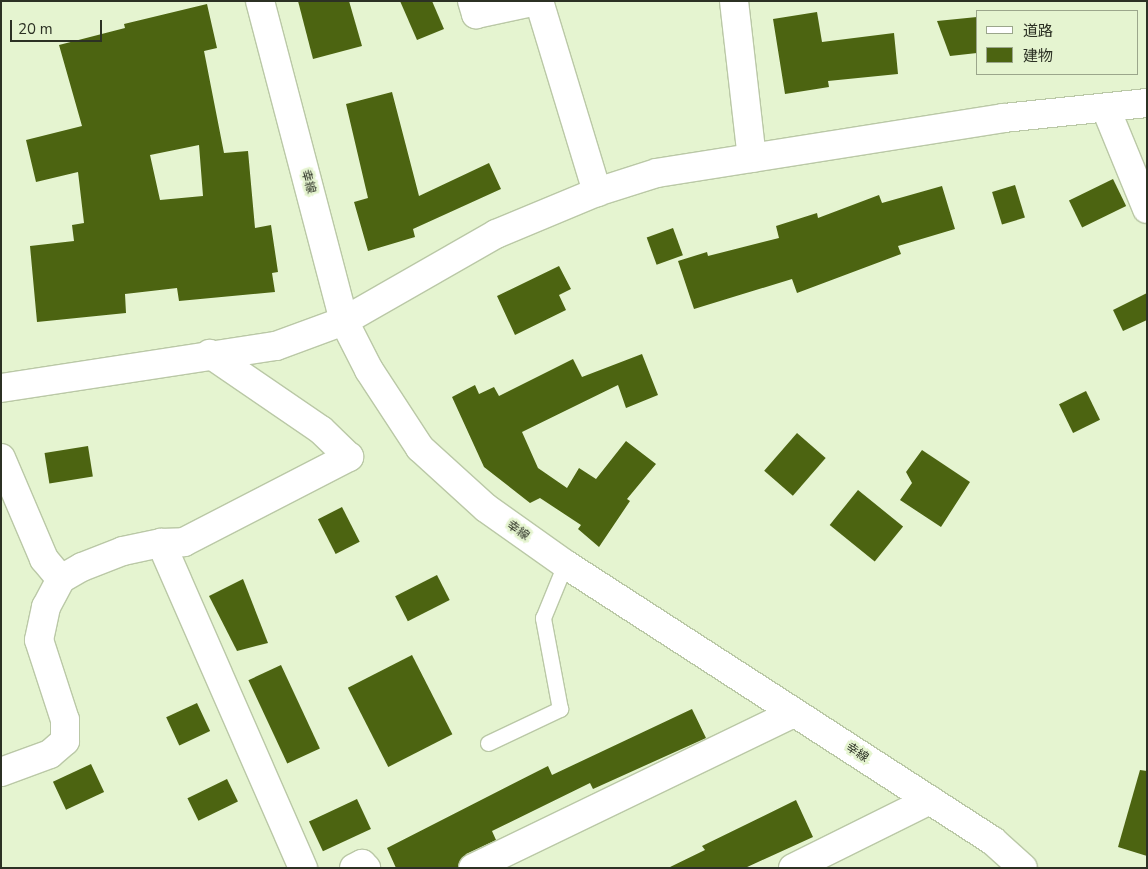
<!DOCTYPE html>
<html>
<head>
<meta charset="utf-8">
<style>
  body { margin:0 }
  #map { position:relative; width:1148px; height:869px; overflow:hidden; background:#e5f4d0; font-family:"Nunito Sans","Noto Sans JP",sans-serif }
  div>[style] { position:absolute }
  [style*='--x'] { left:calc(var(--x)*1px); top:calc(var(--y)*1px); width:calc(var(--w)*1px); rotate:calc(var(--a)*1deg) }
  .building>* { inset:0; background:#4c6411; transform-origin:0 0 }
  .roads { filter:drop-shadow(1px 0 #bac8a6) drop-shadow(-1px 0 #bac8a6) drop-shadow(0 1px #bac8a6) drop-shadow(0 -1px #bac8a6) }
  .lane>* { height:15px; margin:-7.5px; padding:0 7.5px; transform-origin:7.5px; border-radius:7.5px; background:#fff }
  .street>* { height:28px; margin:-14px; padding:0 14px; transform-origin:14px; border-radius:14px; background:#fff }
  .secondary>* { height:28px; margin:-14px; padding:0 14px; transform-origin:14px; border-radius:14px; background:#fff }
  span { translate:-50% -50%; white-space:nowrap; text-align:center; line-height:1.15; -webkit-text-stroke:5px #e5f4d0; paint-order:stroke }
  .street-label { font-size:12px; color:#2c3124 }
  .frame { position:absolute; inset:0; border:2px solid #2c3124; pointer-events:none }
  .legend { position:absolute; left:976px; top:10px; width:162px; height:65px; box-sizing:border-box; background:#e5f4d0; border:1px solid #9ba68b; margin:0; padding:6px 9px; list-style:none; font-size:15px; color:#2c3124 }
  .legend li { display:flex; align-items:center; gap:10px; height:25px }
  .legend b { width:25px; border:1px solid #9ba68b }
  .scale { position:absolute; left:10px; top:20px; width:92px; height:22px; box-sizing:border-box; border:2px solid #2c3124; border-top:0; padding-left:6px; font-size:15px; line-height:18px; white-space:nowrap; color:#2c3124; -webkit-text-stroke:4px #e5f4d0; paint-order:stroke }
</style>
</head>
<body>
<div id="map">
  <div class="building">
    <i style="clip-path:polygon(298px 1px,349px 1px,362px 46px,313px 59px)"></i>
    <i style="clip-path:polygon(400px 1px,432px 1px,444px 29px,417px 40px)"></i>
    <i style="clip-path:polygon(evenodd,207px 4px,217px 48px,204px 51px,224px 153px,248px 151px,255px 228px,271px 225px,278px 272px,272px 273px,275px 292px,179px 301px,177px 288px,125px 294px,126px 313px,37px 322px,30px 246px,74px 241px,72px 225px,84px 223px,78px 172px,36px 182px,26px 140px,82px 126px,59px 45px,125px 28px,124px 24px,207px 4px,199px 145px,203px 196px,160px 200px,150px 155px,199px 145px)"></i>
    <i style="clip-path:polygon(817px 12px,822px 42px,894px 33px,898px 74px,828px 81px,829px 87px,785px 94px,773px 19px)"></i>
    <i style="clip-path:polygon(977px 17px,977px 53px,950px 56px,937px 21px)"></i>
    <i style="clip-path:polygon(392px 92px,419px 196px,489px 163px,501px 189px,413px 229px,415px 237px,368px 251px,354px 202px,368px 198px,346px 104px)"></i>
    <i style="left:1113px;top:179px;width:30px;height:49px;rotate:64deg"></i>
    <i style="left:1015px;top:185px;width:34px;height:24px;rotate:73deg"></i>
    <i style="clip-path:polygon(942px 186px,955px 229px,898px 246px,901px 254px,797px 293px,792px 279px,694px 309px,678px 261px,707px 252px,708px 256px,779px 238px,776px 226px,817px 213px,818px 218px,879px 195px,882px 203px)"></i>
    <i style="left:673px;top:228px;width:29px;height:28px;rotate:70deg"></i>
    <i style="clip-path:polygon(559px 266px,571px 289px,559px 295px,566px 310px,515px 335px,497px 296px)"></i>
    <i style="clip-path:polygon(1147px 293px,1147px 320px,1123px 331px,1113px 310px)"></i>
    <i style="clip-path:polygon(642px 354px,658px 395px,626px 408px,618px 385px,522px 432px,538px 468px,567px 488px,579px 468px,596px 479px,626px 441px,656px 464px,627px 499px,630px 501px,599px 547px,578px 529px,581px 525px,540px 498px,530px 503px,484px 467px,452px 397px,475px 385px,479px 394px,494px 387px,499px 396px,573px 359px,582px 377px)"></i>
    <i style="left:1086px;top:391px;width:32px;height:30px;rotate:64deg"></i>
    <i style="left:797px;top:433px;width:38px;height:50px;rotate:41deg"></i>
    <i style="left:88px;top:446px;width:31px;height:44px;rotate:81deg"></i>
    <i style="clip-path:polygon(922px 450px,970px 482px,941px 527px,900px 500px,912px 483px,906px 472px)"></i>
    <i style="left:858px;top:490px;width:58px;height:45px;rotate:39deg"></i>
    <i style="left:342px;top:507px;width:39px;height:27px;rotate:63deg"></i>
    <i style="left:437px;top:575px;width:28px;height:47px;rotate:63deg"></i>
    <i style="clip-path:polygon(243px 579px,268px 643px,237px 651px,209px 596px)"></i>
    <i style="left:412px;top:655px;width:89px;height:72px;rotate:63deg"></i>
    <i style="left:281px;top:665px;width:92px;height:36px;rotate:65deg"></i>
    <i style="left:197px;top:703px;width:31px;height:34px;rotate:65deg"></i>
    <i style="clip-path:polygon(692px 709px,706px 738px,593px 789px,590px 783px,492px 831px,496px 840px,466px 854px,458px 868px,396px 868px,387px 848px,548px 766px,552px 775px)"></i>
    <i style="left:91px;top:764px;width:31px;height:42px;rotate:65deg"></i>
    <i style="clip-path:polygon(1140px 770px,1147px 771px,1147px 856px,1118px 847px)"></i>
    <i style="left:227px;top:779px;width:25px;height:44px;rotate:64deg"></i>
    <i style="left:357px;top:799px;width:33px;height:53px;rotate:65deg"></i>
    <i style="clip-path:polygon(796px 800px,813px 837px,745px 868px,668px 868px,705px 850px,702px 846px)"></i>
  </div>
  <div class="roads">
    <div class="lane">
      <i style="--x:488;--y:743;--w:80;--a:-25.3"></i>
      <i style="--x:560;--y:709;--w:93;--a:-100.6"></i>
      <i style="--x:543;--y:618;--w:58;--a:-67.8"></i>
    </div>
    <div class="street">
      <i style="--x:472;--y:1;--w:14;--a:73"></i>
      <i style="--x:476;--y:14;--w:62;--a:-12"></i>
      <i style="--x:539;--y:1;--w:200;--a:73.1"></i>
      <i style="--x:734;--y:1;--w:158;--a:83.5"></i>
      <i style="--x:1106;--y:109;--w:108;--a:67.7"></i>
      <i style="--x:1;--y:458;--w:110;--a:66.9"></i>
      <i style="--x:44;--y:559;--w:26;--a:50"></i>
      <i style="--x:161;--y:543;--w:355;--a:66.4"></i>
      <i style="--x:1;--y:772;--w:52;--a:-20.2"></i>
      <i style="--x:50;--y:754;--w:20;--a:-41"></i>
      <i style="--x:65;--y:741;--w:21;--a:-90"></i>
      <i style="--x:65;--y:720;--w:84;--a:-108"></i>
      <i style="--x:39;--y:640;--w:34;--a:-78"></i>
      <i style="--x:46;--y:607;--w:32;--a:-62"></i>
      <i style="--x:61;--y:579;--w:24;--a:-30"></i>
      <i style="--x:82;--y:567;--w:44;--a:-21.3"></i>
      <i style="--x:123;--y:551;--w:39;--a:-12"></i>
      <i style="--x:161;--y:543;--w:23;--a:-2"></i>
      <i style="--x:184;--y:542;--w:186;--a:-27.3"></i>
      <i style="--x:349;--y:457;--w:39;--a:-136"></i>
      <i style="--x:321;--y:430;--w:135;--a:-145.6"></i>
      <i style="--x:354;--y:868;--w:9;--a:-27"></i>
      <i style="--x:362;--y:864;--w:6;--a:45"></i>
      <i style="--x:473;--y:868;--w:356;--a:-25.8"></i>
      <i style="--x:793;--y:868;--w:153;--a:-26.4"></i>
    </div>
    <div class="secondary">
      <i style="--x:260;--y:1;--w:331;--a:75.3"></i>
      <i style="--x:344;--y:321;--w:55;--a:63"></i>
      <i style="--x:369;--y:370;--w:93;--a:56.8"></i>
      <i style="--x:420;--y:448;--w:89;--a:42.3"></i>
      <i style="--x:486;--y:508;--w:97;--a:35.3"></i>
      <i style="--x:565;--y:564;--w:510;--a:32.91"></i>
      <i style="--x:993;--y:841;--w:40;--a:42"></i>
      <i style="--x:1;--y:388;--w:278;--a:-8.7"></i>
      <i style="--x:276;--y:346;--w:72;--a:-20.2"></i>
      <i style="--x:344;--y:321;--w:175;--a:-29.8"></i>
      <i style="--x:496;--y:234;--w:109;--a:-22.6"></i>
      <i style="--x:597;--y:192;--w:63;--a:-17.6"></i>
      <i style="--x:657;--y:173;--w:351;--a:-9"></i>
      <i style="--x:1004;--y:118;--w:144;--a:-6"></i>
    </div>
  </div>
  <div class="street-label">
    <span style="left:308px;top:182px;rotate:75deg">幸線</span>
    <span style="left:518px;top:531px;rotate:35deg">幸線</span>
    <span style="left:857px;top:753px;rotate:33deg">幸線</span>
  </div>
  <div class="frame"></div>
  <ul class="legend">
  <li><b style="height:6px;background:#fff"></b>道路</li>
  <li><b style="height:14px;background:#4c6411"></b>建物</li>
  </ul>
  <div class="scale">20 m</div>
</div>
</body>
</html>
